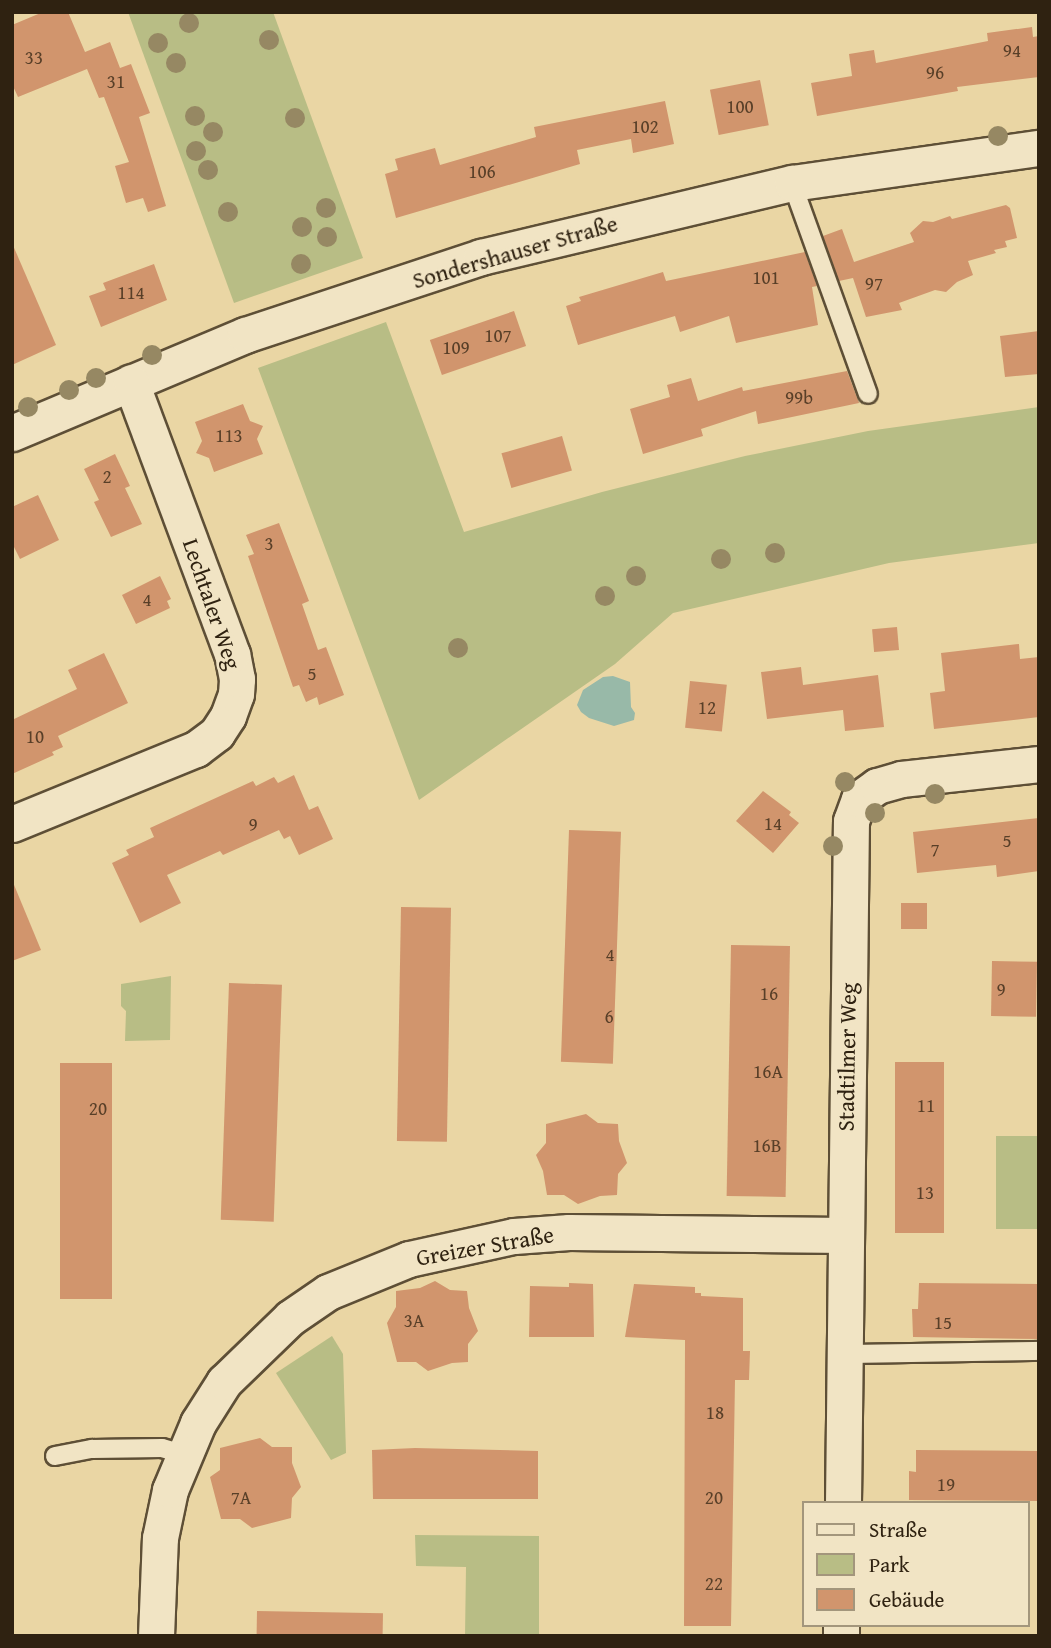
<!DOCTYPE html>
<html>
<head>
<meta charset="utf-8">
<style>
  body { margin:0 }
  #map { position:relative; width:1051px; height:1648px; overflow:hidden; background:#ead6a4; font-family:"Gentium Book Plus",serif }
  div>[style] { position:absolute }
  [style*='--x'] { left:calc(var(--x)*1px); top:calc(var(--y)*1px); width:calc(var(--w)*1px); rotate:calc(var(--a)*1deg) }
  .green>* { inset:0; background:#b8bd85; transform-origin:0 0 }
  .water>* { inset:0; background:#98b9a8 }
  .building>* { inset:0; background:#d1956d; transform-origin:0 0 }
  .roads { filter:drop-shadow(2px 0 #5e4f36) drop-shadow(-2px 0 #5e4f36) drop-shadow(0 2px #5e4f36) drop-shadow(0 -2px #5e4f36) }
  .lane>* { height:18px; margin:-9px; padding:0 9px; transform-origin:9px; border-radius:9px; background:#f1e4c4 }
  .street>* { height:35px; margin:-17.5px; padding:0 17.5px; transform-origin:17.5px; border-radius:17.5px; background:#f1e4c4 }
  .trees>* { width:20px; height:20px; margin:-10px; border-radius:50%; background:#968863 }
  span { translate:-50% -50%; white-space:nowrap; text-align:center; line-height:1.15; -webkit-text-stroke:5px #f1e4c4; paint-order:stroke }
  .number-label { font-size:19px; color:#583f28 }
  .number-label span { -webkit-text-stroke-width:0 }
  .street-label { font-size:23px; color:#2f2211 }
  .frame { position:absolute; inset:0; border:14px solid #2f2211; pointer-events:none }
  .legend { position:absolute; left:802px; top:1501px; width:228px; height:126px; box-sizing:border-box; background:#f1e4c4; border:2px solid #a3967c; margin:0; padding:9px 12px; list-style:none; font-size:21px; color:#2f2211 }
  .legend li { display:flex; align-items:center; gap:14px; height:35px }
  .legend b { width:35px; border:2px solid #a3967c }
</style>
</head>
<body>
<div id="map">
  <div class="green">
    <i style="clip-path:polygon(128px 12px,273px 12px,363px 258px,234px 303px)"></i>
    <i style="clip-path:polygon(386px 322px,464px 532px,602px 492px,745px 456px,868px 431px,1039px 407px,1039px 543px,889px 563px,673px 613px,615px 664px,419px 800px,258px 368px)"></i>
    <i style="clip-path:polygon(171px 976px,170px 1040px,125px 1041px,126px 1011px,121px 1006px,121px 984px)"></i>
    <i style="left:996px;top:1136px;width:43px;height:93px"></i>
    <i style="clip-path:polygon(332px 1336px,343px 1354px,346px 1453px,331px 1460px,276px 1373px)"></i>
    <i style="clip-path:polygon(415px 1535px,539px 1536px,539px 1636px,465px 1636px,466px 1567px,416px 1566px)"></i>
  </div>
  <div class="water">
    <i style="clip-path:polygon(613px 676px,630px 682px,631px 707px,635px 713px,634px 720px,614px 726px,589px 718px,581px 712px,577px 705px,583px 690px,603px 677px)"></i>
  </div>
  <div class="building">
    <i style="clip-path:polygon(43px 12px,68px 12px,85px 52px,110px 42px,120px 68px,131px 64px,150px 113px,139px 117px,166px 206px,148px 212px,143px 198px,126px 203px,115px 166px,129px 162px,104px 97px,99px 98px,87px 69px,18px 97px,12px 84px,12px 25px)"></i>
    <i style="clip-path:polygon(1032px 27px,1033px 37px,1039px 36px,1039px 77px,957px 87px,958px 91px,817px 116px,811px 83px,852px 76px,849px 54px,874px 50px,876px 63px,988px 41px,987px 33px)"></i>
    <i style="left:760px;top:80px;width:46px;height:51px;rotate:79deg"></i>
    <i style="clip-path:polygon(665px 101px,674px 144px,633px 153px,631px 139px,577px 150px,580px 164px,396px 218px,385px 174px,398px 170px,395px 159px,435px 148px,440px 165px,536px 137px,534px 127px)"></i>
    <i style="clip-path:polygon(1006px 205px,1010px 208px,1017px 238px,1005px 241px,1007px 247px,994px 250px,996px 253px,968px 261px,973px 275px,957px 282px,946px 292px,935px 290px,899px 303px,902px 310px,866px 317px,853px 278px,839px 281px,823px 236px,842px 229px,854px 262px,914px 242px,910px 233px,923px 221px,933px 222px,950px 216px,952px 219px)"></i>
    <i style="clip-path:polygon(12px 243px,56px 345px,12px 365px)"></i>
    <i style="clip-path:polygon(805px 252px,817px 286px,812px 287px,818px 325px,736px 343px,729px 316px,680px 332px,675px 316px,578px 345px,566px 306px,581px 301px,579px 297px,663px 272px,666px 281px)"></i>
    <i style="clip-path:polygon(154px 264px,167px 300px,101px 327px,89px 296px,106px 290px,103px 283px)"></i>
    <i style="left:514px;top:311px;width:37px;height:89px;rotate:71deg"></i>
    <i style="clip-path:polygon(1039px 331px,1039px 374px,1005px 377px,1000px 336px)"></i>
    <i style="clip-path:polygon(847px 371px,859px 403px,758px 424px,756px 411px,701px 429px,703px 436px,643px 454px,630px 409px,670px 397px,667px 385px,691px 378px,698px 401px,742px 387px,743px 391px)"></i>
    <i style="clip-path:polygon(243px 404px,250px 421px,263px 426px,257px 439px,263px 454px,214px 472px,209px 458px,196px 453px,202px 441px,195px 422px)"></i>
    <i style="left:562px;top:436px;width:36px;height:63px;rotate:74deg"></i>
    <i style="clip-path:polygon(115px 454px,130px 486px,125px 488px,142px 524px,111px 537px,94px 502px,99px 500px,84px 469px)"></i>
    <i style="clip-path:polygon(38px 495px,59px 540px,20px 559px,12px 543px,12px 507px)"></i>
    <i style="clip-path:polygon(279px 523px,309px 601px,302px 604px,318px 650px,326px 647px,344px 695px,319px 705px,317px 697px,306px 702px,299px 685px,293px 687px,248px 556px,254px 554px,246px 535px)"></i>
    <i style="clip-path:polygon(160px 576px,171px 599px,167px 601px,170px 608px,136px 624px,122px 595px)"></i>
    <i style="left:897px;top:627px;width:23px;height:25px;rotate:85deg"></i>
    <i style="clip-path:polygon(1019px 644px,1020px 659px,1039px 657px,1039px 717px,934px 729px,930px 693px,945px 691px,941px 653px)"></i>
    <i style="clip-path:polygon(104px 653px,128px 703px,58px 736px,63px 747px,52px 752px,54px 755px,12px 774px,12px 720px,77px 689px,68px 670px)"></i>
    <i style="clip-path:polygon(801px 667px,803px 685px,878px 675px,884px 727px,845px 731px,843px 710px,767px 719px,761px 672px)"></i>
    <i style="left:690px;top:681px;width:37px;height:47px;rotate:6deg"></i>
    <i style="clip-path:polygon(294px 775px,309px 810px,318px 806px,333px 839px,299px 855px,290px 836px,284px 839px,279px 830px,223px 855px,220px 851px,167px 875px,181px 903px,140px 923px,112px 863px,129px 855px,126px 850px,154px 837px,150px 828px,253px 781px,256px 786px,274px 777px,278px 783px)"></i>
    <i style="clip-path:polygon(763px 791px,791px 812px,789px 815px,799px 823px,773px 853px,736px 821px)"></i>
    <i style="clip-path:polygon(1039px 818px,1039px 871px,997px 877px,996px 865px,917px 873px,913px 832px)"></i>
    <i style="left:569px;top:830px;width:52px;height:232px;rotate:2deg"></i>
    <i style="clip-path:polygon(12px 880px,41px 950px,12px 961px)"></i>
    <i style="left:901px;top:903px;width:26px;height:26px"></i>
    <i style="left:401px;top:907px;width:50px;height:234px;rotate:1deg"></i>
    <i style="left:731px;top:945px;width:59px;height:251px;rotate:1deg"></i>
    <i style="left:992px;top:961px;width:45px;height:55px;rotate:1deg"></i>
    <i style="left:229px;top:983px;width:53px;height:237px;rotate:2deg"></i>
    <i style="left:895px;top:1062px;width:49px;height:171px"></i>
    <i style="left:60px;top:1063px;width:52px;height:236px"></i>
    <i style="clip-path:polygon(586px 1114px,598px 1123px,618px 1124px,619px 1141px,627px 1163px,618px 1174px,617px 1195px,600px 1196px,578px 1204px,564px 1195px,547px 1195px,543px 1171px,536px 1155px,546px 1143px,546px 1124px)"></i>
    <i style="clip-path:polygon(435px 1281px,450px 1290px,467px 1291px,469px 1308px,478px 1331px,468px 1344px,468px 1362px,452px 1363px,428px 1371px,416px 1362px,397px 1362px,387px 1323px,396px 1307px,396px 1291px,420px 1288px)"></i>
    <i style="clip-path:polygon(569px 1283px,593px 1284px,594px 1337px,529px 1337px,530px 1286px,569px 1287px)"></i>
    <i style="clip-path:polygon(919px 1283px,1039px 1284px,1039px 1339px,913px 1337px,912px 1309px,918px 1309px)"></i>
    <i style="clip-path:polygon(634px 1284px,695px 1287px,695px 1293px,701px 1293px,701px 1296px,743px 1298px,743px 1351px,750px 1351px,749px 1380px,735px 1380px,731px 1626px,684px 1626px,685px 1340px,625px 1337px)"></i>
    <i style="clip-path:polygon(260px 1438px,272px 1447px,292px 1447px,292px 1463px,301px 1487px,292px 1498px,291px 1518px,252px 1528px,240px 1519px,221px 1519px,210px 1477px,220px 1470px,220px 1448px)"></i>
    <i style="clip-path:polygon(415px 1448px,538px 1451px,538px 1499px,373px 1499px,372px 1450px)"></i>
    <i style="clip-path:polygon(916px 1450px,1039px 1451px,1039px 1501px,909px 1500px,909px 1471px,916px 1472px)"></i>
    <i style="left:257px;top:1611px;width:126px;height:25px;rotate:1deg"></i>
  </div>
  <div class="roads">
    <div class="lane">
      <i style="--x:792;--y:183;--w:224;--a:70.2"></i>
      <i style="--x:844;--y:1354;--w:195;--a:-0.9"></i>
      <i style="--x:55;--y:1456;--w:38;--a:-11"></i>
      <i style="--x:92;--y:1449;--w:70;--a:-0.8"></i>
      <i style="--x:162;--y:1448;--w:22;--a:16"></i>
    </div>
    <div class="street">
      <i style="--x:12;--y:433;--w:253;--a:-22.8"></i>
      <i style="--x:245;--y:335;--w:249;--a:-18.3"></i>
      <i style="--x:481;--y:257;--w:320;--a:-13.4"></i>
      <i style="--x:792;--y:183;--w:249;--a:-8.1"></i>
      <i style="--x:12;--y:824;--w:199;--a:-22.2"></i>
      <i style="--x:196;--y:749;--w:26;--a:-37"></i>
      <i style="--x:217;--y:733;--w:20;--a:-57"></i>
      <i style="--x:228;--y:716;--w:23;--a:-70"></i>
      <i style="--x:236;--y:694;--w:15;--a:-86"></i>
      <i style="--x:237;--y:679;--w:25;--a:-101"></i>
      <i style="--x:232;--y:654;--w:290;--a:-110.4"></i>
      <i style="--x:843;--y:1503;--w:682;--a:-89.33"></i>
      <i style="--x:851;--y:821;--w:23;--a:-70"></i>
      <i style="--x:859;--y:799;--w:22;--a:-36"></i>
      <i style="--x:877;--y:786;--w:25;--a:-16"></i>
      <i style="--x:901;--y:779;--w:139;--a:-6.2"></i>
      <i style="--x:156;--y:1636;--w:98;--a:-87.7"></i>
      <i style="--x:160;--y:1538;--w:49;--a:-78.2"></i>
      <i style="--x:170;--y:1490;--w:73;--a:-67.3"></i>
      <i style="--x:198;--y:1423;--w:49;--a:-57.6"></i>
      <i style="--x:224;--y:1382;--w:92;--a:-44.1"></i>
      <i style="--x:290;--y:1318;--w:46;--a:-34.4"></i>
      <i style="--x:328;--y:1292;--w:87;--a:-22.2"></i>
      <i style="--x:409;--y:1259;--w:107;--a:-12.4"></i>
      <i style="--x:514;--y:1236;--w:55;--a:-4.2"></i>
      <i style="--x:569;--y:1232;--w:276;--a:0.6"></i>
      <i style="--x:841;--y:1636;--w:11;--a:-90"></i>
    </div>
  </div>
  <div class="trees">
    <i style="left:189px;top:23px"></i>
    <i style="left:269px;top:40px"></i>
    <i style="left:158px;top:43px"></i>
    <i style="left:176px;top:63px"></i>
    <i style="left:195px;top:116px"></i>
    <i style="left:295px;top:118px"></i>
    <i style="left:213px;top:132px"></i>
    <i style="left:998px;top:136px"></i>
    <i style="left:196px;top:151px"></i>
    <i style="left:208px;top:170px"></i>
    <i style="left:326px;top:208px"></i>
    <i style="left:228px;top:212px"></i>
    <i style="left:302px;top:227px"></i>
    <i style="left:327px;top:237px"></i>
    <i style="left:301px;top:264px"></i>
    <i style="left:152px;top:355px"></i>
    <i style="left:96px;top:378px"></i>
    <i style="left:69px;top:390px"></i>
    <i style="left:28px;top:407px"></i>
    <i style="left:775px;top:553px"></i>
    <i style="left:721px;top:559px"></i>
    <i style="left:636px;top:576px"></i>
    <i style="left:605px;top:596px"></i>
    <i style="left:458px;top:648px"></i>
    <i style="left:845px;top:782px"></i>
    <i style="left:935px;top:794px"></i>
    <i style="left:875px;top:813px"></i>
    <i style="left:833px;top:846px"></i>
  </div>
  <div class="number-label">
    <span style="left:1012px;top:51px">94</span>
    <span style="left:34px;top:58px">33</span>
    <span style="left:935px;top:73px">96</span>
    <span style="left:116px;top:82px">31</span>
    <span style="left:740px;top:107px">100</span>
    <span style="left:645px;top:127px">102</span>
    <span style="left:482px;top:172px">106</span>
    <span style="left:766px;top:278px">101</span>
    <span style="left:874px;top:284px">97</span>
    <span style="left:131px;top:293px">114</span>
    <span style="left:498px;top:336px">107</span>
    <span style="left:456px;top:348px">109</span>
    <span style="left:799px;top:398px">99b</span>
    <span style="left:229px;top:436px">113</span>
    <span style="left:107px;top:477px">2</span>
    <span style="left:269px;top:544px">3</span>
    <span style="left:147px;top:600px">4</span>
    <span style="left:312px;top:674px">5</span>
    <span style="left:707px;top:708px">12</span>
    <span style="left:35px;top:737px">10</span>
    <span style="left:773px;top:824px">14</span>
    <span style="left:253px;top:825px">9</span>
    <span style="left:1007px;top:841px">5</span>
    <span style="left:935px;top:850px">7</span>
    <span style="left:610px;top:955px">4</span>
    <span style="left:1001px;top:990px">9</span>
    <span style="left:769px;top:994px">16</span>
    <span style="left:609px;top:1017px">6</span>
    <span style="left:768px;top:1072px">16A</span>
    <span style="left:926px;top:1106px">11</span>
    <span style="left:98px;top:1109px">20</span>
    <span style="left:767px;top:1146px">16B</span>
    <span style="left:925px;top:1193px">13</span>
    <span style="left:414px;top:1321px">3A</span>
    <span style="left:943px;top:1323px">15</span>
    <span style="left:715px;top:1413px">18</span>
    <span style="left:946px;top:1485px">19</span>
    <span style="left:241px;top:1498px">7A</span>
    <span style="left:714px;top:1498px">20</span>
    <span style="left:714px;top:1584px">22</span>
  </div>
  <div class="street-label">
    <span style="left:515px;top:252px;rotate:-16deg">Sondershauser Straße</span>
    <span style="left:212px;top:604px;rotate:71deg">Lechtaler Weg</span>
    <span style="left:847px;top:1057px;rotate:-89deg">Stadtilmer Weg</span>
    <span style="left:485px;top:1246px;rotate:-10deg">Greizer Straße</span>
  </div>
  <div class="frame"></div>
  <ul class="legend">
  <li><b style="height:9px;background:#f1e4c4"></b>Straße</li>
  <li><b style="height:19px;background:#b8bd85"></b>Park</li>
  <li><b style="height:19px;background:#d1956d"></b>Gebäude</li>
  </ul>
</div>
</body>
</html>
